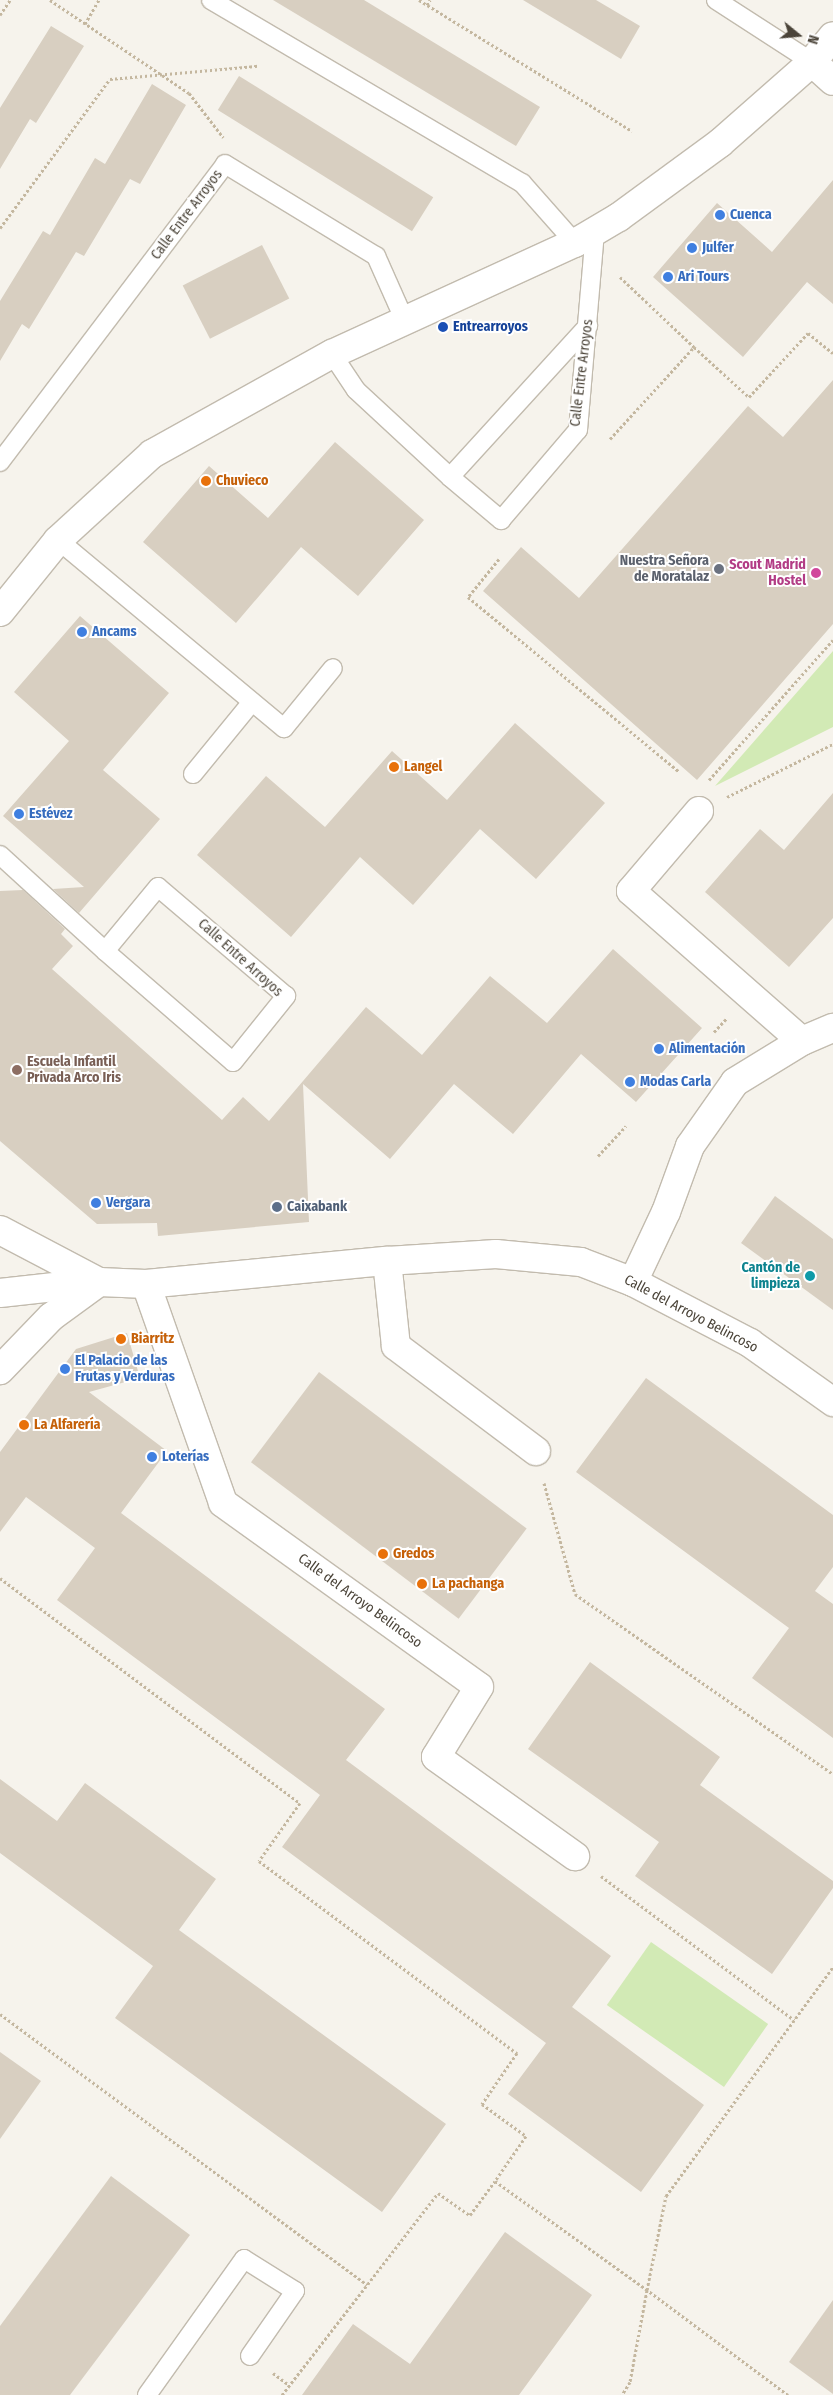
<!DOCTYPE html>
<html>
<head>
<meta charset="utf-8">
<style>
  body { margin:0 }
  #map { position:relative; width:833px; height:2395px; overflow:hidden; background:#f6f3ec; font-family:"Fira Sans Condensed",sans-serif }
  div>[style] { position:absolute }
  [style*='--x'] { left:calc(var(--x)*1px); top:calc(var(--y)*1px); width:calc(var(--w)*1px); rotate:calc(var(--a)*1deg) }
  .green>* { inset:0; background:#d2eab5; transform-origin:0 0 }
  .building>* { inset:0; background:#d8cfc1; transform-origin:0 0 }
  .path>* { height:3px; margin-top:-1.5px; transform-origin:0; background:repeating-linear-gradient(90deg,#c4b79f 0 2.5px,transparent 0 5px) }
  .roads { filter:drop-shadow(1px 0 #c2bbae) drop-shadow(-1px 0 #c2bbae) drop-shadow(0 1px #c2bbae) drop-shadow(0 -1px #c2bbae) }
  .service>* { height:18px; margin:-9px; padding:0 9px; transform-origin:9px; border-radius:9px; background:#fff }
  .minor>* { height:28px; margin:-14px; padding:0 14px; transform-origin:14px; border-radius:14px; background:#fff }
  .tertiary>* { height:28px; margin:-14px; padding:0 14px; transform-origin:14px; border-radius:14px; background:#fff }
  .dots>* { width:14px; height:14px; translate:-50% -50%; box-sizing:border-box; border:2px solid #fff; border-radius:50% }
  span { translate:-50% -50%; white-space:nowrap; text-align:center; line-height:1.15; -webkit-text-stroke:4px #fff; paint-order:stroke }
  .street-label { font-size:14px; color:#4b4439 }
  .shop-label { font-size:14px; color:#366cbe; font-weight:700 }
  .left { translate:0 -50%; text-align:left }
  .transit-label { font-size:14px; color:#164399; font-weight:700 }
  .food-label { font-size:14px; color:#c56008; font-weight:700 }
  .worship-label { font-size:14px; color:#5b616d; font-weight:700 }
  .right { translate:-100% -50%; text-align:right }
  .hotel-label { font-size:14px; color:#b23c85; font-weight:700 }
  .education-label { font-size:14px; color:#785e54; font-weight:700 }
  .service-label { font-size:14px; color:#4e5e75; font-weight:700 }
  .culture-label { font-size:14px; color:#0d838f; font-weight:700 }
  .north { position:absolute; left:773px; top:10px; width:50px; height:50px; -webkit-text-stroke:4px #fff; paint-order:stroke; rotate:107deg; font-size:14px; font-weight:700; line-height:20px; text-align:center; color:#4b4439 }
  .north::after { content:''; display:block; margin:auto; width:18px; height:22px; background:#4b4439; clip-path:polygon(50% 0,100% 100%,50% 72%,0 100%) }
</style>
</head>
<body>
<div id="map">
  <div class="green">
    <i style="clip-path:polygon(833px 651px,833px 727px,715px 786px)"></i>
    <i style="left:651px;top:1942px;width:143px;height:77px;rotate:35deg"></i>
  </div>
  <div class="building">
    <i style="clip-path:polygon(273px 0,364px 0,540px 107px,516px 146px)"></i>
    <i style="clip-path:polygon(523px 0,596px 0,640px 26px,621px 59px)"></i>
    <i style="clip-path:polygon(51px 26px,84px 46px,36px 123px,30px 119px,0 169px,0 108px)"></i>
    <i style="left:239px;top:76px;width:229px;height:40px;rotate:32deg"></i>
    <i style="clip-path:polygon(152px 84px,186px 105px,140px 184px,130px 179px,84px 256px,76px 252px,29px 329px,22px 324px,0 361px,0 301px,43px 231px,50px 235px,95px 158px,105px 164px)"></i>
    <i style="clip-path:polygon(833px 180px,833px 304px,807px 282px,743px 357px,653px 277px,717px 203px,772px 252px)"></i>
    <i style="left:262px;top:245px;width:60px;height:89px;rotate:63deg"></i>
    <i style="clip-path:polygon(833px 380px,833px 624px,697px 780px,483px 591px,521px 547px,579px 598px,748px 406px,783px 437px)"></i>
    <i style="clip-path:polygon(335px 442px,424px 520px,358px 596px,301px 547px,236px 623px,143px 542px,209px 466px,268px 518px)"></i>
    <i style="clip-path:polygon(80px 616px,169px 693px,103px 770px,160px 819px,79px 913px,53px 889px,84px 887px,3px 816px,69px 741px,14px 692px)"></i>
    <i style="clip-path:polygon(515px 723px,605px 803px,536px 879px,480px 829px,413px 905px,360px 857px,291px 937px,197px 855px,266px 776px,325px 827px,392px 751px,447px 800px)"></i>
    <i style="clip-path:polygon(833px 793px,833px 918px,789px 967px,705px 892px,760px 829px,784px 850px)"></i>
    <i style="clip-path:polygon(23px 890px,65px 929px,61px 934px,73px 946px,52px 969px,222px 1120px,243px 1097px,269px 1121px,366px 1007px,422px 1055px,490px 976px,547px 1023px,613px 949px,702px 1028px,636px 1102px,581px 1054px,513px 1134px,454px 1084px,390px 1159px,303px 1084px,309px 1222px,158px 1236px,157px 1223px,97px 1224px,0 1141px,0 891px)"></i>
    <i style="clip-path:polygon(775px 1196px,833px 1239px,833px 1310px,741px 1243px)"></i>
    <i style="clip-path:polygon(127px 1333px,140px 1378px,89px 1392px,167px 1451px,121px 1513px,385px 1709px,346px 1760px,611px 1956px,572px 2007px,704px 2105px,641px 2192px,508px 2094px,546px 2043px,282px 1847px,320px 1795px,57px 1600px,95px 1548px,26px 1497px,0 1532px,0 1452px,76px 1349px)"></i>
    <i style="left:319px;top:1372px;width:260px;height:113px;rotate:37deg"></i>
    <i style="clip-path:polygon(646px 1378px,833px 1515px,833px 1567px,815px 1591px,833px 1604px,833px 1738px,752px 1678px,789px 1628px,576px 1472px)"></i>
    <i style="clip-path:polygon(590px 1662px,720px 1757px,700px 1785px,833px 1881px,833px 1888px,772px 1974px,635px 1876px,659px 1842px,528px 1749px)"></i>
    <i style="clip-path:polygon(0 1779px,57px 1821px,85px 1783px,216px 1879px,179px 1930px,446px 2124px,382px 2212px,115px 2018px,153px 1966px,0 1853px)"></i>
    <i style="clip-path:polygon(0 2052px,41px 2081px,0 2139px)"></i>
    <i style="clip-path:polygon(111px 2176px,190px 2235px,70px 2395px,0 2395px,0 2326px)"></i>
    <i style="clip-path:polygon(505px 2232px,592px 2295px,519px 2395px,302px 2395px,353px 2324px,410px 2364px)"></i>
    <i style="clip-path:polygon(833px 2300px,833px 2394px,789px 2362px)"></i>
  </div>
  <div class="path">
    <i style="--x:50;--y:0;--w:167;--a:33.8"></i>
    <i style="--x:189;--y:93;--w:56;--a:52.3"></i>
    <i style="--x:419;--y:0;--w:250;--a:31.6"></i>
    <i style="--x:427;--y:5;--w:6;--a:-59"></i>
    <i style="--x:0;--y:15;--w:18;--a:-56"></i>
    <i style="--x:85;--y:24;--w:28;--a:-60"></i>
    <i style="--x:0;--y:228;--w:185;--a:-53.6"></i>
    <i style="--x:110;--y:79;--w:148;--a:-5.1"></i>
    <i style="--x:620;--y:277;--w:102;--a:43.4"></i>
    <i style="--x:610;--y:439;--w:125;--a:-47.6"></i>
    <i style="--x:694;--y:347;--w:74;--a:42.3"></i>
    <i style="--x:749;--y:397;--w:87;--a:-47.3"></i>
    <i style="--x:808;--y:333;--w:32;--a:39"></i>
    <i style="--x:499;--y:559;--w:49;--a:129.2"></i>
    <i style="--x:468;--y:597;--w:273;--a:39.6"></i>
    <i style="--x:709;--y:780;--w:187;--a:-48.5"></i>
    <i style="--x:727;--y:797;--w:119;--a:-26.6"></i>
    <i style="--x:714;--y:1032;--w:18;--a:-47"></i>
    <i style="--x:598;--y:1156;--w:41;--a:-47"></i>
    <i style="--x:544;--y:1483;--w:115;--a:74.4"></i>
    <i style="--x:575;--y:1594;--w:315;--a:34.9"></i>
    <i style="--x:0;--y:1578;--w:375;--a:36.9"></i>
    <i style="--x:300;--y:1803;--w:71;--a:125.3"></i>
    <i style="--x:259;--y:1861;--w:322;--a:36.7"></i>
    <i style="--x:517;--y:2053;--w:62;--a:124.5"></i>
    <i style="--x:482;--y:2104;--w:54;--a:36"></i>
    <i style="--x:526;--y:2136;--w:55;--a:124.6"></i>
    <i style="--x:601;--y:1876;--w:241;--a:36.7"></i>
    <i style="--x:0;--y:2014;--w:456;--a:36.4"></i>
    <i style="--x:273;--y:2373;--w:20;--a:37"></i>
    <i style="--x:282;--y:2395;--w:255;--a:-52.3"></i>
    <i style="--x:438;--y:2193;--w:39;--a:35"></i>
    <i style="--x:470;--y:2215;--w:42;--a:-53.7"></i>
    <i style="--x:495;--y:2181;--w:187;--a:35.6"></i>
    <i style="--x:647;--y:2290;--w:94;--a:100.5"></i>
    <i style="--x:630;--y:2382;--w:15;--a:122"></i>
    <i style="--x:788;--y:2395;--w:176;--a:-143.3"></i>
    <i style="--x:647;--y:2290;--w:96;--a:-78.6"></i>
    <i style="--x:666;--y:2196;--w:283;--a:-53.9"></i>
  </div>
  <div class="roads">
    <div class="service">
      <i style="--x:211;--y:0;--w:361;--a:30.5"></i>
      <i style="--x:522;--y:183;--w:80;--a:48.5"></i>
      <i style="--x:716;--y:0;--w:114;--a:32.9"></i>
      <i style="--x:332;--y:354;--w:43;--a:56.3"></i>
      <i style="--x:356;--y:390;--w:128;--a:42.8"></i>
      <i style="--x:450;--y:477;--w:67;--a:40.1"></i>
      <i style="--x:501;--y:520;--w:118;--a:-49.5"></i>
      <i style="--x:578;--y:430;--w:200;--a:-85.1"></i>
      <i style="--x:0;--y:462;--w:373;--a:-52.9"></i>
      <i style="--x:225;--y:164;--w:177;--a:31.4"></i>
      <i style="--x:376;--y:256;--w:71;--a:66"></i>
      <i style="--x:450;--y:477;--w:205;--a:-47.6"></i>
      <i style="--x:58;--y:540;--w:294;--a:39.8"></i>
      <i style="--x:284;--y:728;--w:77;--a:-50.8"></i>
      <i style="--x:193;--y:774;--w:93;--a:-50.7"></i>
      <i style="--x:0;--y:855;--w:142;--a:42.4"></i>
      <i style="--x:105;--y:951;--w:169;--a:40.9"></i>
      <i style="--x:233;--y:1062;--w:85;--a:-51.2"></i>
      <i style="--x:286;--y:996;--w:168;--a:-139.6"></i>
      <i style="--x:158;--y:887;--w:83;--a:129.6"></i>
      <i style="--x:147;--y:2395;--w:167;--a:-54.5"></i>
      <i style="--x:244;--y:2259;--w:60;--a:32.1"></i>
      <i style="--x:295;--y:2291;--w:79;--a:124.7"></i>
    </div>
    <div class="minor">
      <i style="--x:812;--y:62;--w:28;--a:42"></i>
      <i style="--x:0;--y:612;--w:92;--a:-51.1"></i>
      <i style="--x:58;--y:540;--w:127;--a:-42.5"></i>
      <i style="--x:152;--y:454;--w:206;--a:-29.1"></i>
      <i style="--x:332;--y:354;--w:267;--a:-24.6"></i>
      <i style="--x:575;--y:243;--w:51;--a:-30.6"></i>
      <i style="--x:619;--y:217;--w:125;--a:-36.2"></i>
      <i style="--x:720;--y:143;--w:123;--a:-41.4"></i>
      <i style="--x:812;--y:62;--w:33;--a:-51"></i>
      <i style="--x:699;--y:811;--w:105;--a:130.4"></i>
      <i style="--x:631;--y:891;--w:227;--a:41.3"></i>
      <i style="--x:0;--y:1230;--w:112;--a:27.7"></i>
      <i style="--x:99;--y:1282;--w:59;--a:143.9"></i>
      <i style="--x:51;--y:1317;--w:74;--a:133.9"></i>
      <i style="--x:387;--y:1261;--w:85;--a:84"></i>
      <i style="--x:396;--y:1346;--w:175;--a:36.9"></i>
      <i style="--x:633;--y:1282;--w:77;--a:-64.8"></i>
      <i style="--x:666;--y:1212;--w:70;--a:-70"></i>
      <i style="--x:690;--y:1146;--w:78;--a:-54.9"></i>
      <i style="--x:735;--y:1082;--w:79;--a:-31.5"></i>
      <i style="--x:802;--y:1041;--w:34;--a:-23"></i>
      <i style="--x:146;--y:1284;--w:232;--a:70.6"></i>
      <i style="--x:223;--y:1503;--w:315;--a:35.7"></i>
      <i style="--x:479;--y:1687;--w:82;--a:121.6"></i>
      <i style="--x:436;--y:1757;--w:171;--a:35.5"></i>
    </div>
    <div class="tertiary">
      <i style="--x:0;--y:1293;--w:100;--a:-6.3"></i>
      <i style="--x:99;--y:1282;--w:47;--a:2.4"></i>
      <i style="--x:146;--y:1284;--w:242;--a:-5.5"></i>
      <i style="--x:387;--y:1261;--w:109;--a:-3.7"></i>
      <i style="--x:496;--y:1254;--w:85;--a:5.4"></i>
      <i style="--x:581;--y:1262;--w:56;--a:21"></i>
      <i style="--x:633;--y:1282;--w:132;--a:27.5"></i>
      <i style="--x:750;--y:1343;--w:102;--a:35.4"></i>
    </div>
  </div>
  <div class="dots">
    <i style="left:720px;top:215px;background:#3f7fe0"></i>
    <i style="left:692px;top:248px;background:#3f7fe0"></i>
    <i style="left:668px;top:277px;background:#3f7fe0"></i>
    <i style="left:443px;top:327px;background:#1a4fb4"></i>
    <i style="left:206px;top:481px;background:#e8710a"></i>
    <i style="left:719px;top:569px;background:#6b7280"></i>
    <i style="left:816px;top:573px;background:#d1479c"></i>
    <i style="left:82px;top:632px;background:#3f7fe0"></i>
    <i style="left:394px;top:767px;background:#e8710a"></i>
    <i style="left:19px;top:814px;background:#3f7fe0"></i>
    <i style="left:659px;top:1049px;background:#3f7fe0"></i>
    <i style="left:17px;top:1070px;background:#8d6e63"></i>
    <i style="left:630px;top:1082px;background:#3f7fe0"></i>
    <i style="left:96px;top:1203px;background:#3f7fe0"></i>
    <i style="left:277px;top:1207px;background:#5c6f8a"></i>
    <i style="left:810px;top:1276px;background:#0f9aa8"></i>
    <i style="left:121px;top:1339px;background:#e8710a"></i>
    <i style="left:65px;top:1369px;background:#3f7fe0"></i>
    <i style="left:24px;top:1425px;background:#e8710a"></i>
    <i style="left:152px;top:1457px;background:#3f7fe0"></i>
    <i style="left:383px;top:1554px;background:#e8710a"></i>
    <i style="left:422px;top:1584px;background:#e8710a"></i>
  </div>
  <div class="street-label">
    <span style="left:187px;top:215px;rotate:-53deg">Calle Entre Arroyos</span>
    <span style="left:582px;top:373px;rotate:-83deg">Calle Entre Arroyos</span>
    <span style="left:240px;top:958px;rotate:42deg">Calle Entre Arroyos</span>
    <span style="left:691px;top:1314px;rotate:28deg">Calle del Arroyo Belincoso</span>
    <span style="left:360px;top:1601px;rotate:36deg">Calle del Arroyo Belincoso</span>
  </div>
  <div class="shop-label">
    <span class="left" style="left:730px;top:215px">Cuenca</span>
    <span class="left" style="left:702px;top:248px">Julfer</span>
    <span class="left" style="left:678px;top:277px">Ari Tours</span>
    <span class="left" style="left:92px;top:632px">Ancams</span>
    <span class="left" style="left:29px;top:814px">Estévez</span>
    <span class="left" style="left:669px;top:1049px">Alimentación</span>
    <span class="left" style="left:640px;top:1082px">Modas Carla</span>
    <span class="left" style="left:106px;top:1203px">Vergara</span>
    <span class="left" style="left:75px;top:1369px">El Palacio de las<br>Frutas y Verduras</span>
    <span class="left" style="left:162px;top:1457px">Loterías</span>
  </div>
  <div class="transit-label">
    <span class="left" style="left:453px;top:327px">Entrearroyos</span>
  </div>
  <div class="food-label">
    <span class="left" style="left:216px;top:481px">Chuvieco</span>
    <span class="left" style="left:404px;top:767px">Langel</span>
    <span class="left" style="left:131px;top:1339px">Biarritz</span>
    <span class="left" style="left:34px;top:1425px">La Alfarería</span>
    <span class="left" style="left:393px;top:1554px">Gredos</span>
    <span class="left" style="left:432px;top:1584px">La pachanga</span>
  </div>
  <div class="worship-label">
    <span class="right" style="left:709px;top:569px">Nuestra Señora<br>de Moratalaz</span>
  </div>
  <div class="hotel-label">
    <span class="right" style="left:806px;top:573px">Scout Madrid<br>Hostel</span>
  </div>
  <div class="education-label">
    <span class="left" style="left:27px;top:1070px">Escuela Infantil<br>Privada Arco Iris</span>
  </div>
  <div class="service-label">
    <span class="left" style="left:287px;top:1207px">Caixabank</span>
  </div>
  <div class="culture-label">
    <span class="right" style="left:800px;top:1276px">Cantón de<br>limpieza</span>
  </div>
  <div class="north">N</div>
</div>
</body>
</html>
